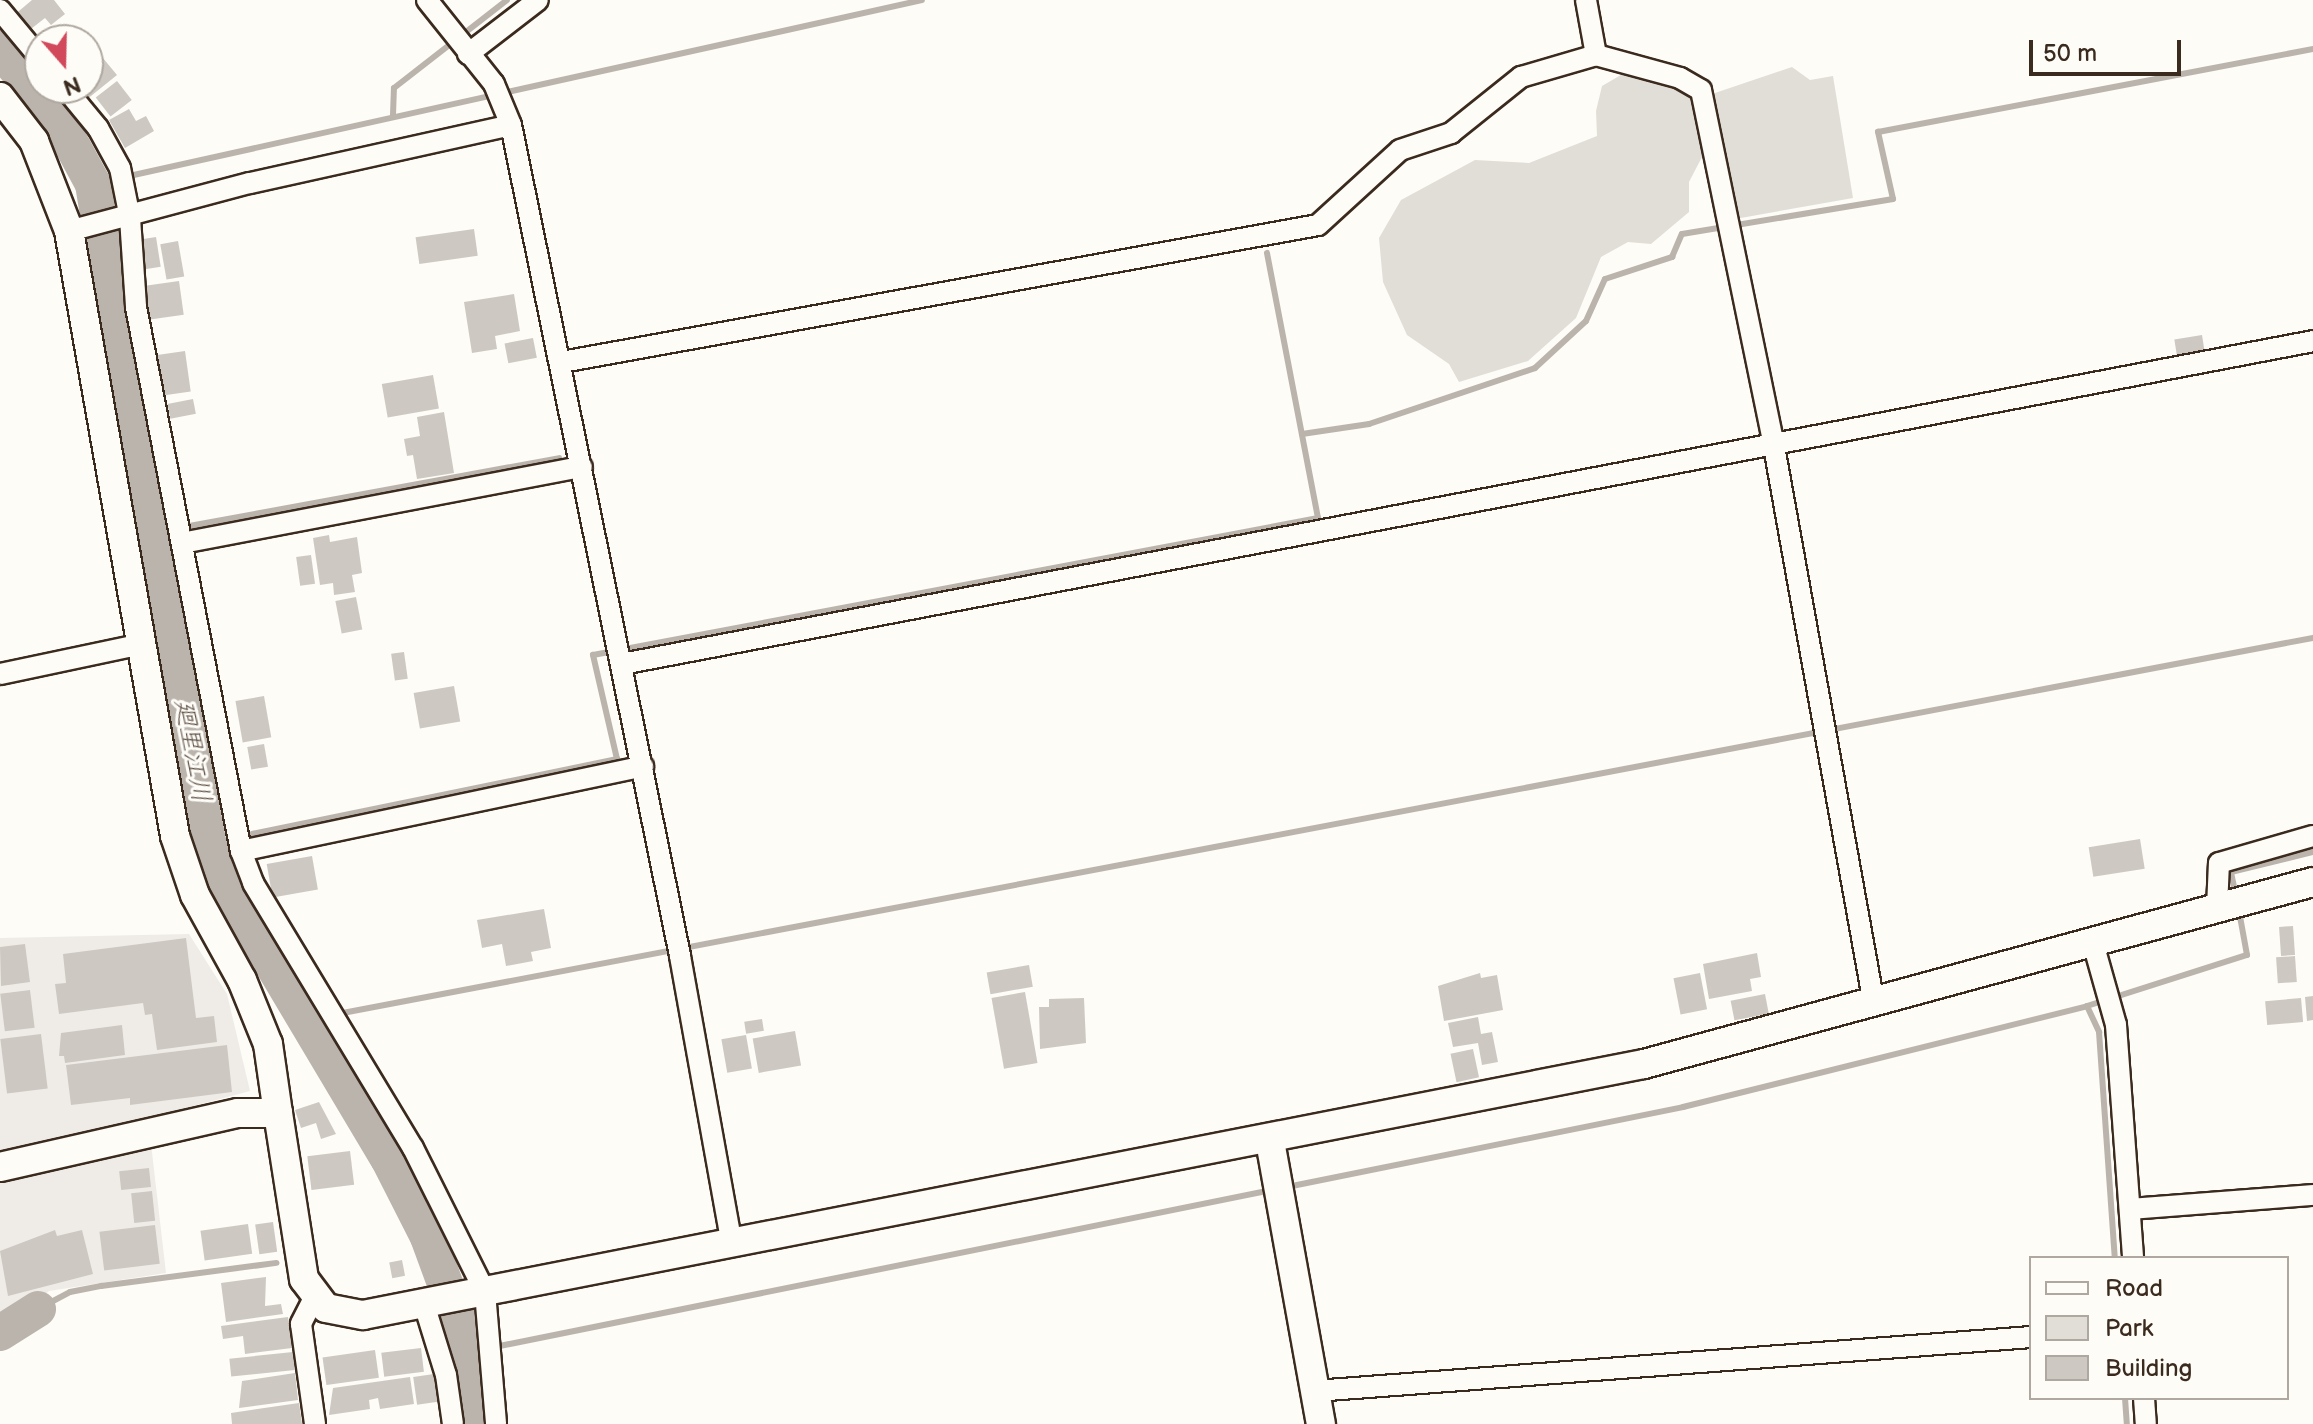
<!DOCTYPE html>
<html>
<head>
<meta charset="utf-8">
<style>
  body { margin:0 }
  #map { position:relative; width:2313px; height:1424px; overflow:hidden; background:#fdfcf7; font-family:"Balsamiq Sans","Klee One",sans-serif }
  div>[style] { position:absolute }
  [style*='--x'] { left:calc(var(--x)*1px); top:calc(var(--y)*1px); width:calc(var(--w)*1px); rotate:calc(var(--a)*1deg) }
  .built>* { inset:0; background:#efece7 }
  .green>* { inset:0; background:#e1ded7 }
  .stream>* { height:6px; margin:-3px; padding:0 3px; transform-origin:3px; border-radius:3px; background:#bbb4ad }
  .river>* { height:36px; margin:-18px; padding:0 18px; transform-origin:18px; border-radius:18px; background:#bbb4ad }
  .building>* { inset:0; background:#cdc8c2; transform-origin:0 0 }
  .roads { filter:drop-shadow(2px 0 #3b2a1e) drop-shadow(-2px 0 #3b2a1e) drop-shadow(0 2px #3b2a1e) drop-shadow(0 -2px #3b2a1e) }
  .street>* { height:20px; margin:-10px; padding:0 10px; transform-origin:10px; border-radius:10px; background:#fdfcf7 }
  .secondary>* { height:28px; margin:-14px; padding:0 14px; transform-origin:14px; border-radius:14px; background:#fdfcf7 }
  span { translate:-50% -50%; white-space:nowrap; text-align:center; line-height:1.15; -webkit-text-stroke:6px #fdfcf7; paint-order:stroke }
  .water-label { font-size:26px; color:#615349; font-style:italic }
  .legend { position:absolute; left:2029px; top:1256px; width:260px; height:144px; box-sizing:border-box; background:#fdfcf7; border:2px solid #afa8a0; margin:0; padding:10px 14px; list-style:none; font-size:24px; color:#3b2a1e }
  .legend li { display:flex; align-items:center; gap:16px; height:40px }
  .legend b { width:40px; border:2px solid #afa8a0 }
  .north { position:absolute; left:24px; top:24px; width:80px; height:80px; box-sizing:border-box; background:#fdfcf7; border:2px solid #afa8a0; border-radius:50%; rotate:160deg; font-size:22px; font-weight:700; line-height:32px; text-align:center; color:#3b2a1e }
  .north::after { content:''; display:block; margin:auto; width:28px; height:36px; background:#d1495b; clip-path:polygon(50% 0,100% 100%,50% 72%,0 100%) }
  .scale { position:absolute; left:2029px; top:40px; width:152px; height:36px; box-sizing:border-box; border:4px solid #3b2a1e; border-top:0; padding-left:10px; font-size:24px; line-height:28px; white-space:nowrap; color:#3b2a1e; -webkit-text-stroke:6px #fdfcf7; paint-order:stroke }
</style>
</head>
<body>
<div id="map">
  <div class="built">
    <i style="clip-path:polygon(189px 934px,227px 994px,250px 1091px,148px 1118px,166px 1273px,49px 1291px,14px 1320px,0 1325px,0 938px)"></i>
  </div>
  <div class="green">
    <i style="clip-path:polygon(1792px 67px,1810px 80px,1833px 76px,1853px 198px,1735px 219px,1712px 94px)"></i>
    <i style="clip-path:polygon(1626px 72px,1673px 85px,1693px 101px,1703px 155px,1689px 182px,1689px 212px,1651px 244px,1628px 242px,1601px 257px,1576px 318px,1528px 361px,1459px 382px,1449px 364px,1407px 335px,1383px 282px,1379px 238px,1401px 200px,1475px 160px,1529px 163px,1597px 136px,1596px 111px,1602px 86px)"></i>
  </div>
  <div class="stream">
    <i style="--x:393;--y:115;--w:27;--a:-88"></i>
    <i style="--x:394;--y:88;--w:143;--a:-37.9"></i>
    <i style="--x:93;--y:184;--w:849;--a:-12.51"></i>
    <i style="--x:1302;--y:434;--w:68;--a:-8.5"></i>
    <i style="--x:1369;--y:424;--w:175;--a:-18.6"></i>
    <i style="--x:1535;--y:368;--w:69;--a:-42.7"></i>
    <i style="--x:1586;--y:321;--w:46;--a:-65.7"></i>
    <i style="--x:1605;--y:279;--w:71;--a:-18.2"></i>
    <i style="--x:1672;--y:257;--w:25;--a:-67"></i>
    <i style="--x:1682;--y:234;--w:214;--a:-9.4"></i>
    <i style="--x:1893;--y:199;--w:69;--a:-102.6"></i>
    <i style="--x:1878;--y:132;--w:443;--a:-10.8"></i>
    <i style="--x:151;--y:533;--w:415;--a:-10.4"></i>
    <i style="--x:252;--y:834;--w:373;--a:-11.6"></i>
    <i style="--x:617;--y:759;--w:107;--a:-103"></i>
    <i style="--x:593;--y:655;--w:738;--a:-10.7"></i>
    <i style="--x:1318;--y:518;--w:270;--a:-100.9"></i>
    <i style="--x:209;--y:845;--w:14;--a:-21"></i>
    <i style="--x:2236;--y:896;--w:25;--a:-102"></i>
    <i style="--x:2231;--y:872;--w:84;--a:-13.7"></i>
    <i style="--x:2087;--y:1006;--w:29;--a:65"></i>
    <i style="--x:2099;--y:1032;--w:227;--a:86"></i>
    <i style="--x:306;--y:1020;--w:2043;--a:-10.78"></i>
    <i style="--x:1287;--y:1187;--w:404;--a:-11.4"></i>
    <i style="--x:1683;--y:1107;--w:416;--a:-14"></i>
    <i style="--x:2087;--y:1006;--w:168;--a:-17.7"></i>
    <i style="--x:2247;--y:955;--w:45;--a:-100.3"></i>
    <i style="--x:38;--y:1309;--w:36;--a:-28"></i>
    <i style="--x:70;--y:1292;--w:32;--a:-11"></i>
    <i style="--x:101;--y:1286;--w:177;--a:-7.5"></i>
    <i style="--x:470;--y:1352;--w:818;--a:-11.42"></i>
    <i style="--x:2125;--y:1398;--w:26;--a:86"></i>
  </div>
  <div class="river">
    <i style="--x:0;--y:49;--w:93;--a:50.7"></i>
    <i style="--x:59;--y:121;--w:72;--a:61.6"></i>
    <i style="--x:93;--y:184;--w:354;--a:80.6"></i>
    <i style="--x:151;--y:533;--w:317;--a:79.5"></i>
    <i style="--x:209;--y:845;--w:32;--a:72"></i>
    <i style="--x:219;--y:875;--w:330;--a:59.2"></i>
    <i style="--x:388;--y:1158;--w:89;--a:63.1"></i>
    <i style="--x:428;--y:1237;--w:122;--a:69.9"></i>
    <i style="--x:470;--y:1352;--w:72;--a:86.8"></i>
    <i style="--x:0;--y:1333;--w:45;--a:-32.3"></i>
  </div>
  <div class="building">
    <i style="clip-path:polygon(32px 0,54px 0,65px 14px,51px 25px,45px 18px,27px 32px,13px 16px)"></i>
    <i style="clip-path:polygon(88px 40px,117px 75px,86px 100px,76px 88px,88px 88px)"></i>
    <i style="left:117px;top:81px;width:24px;height:27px;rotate:52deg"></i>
    <i style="clip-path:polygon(129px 109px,136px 121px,146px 116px,154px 131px,125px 148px,109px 120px)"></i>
    <i style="left:474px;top:229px;width:27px;height:59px;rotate:82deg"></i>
    <i style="left:156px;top:237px;width:30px;height:16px;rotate:81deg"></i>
    <i style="left:178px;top:241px;width:36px;height:18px;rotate:80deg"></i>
    <i style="left:179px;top:281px;width:34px;height:34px;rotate:82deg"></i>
    <i style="clip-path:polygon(514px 294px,520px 331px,495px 336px,497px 349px,472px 353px,464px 302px)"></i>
    <i style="left:2202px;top:335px;width:18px;height:28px;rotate:81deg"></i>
    <i style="left:533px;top:338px;width:20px;height:29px;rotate:79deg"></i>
    <i style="left:185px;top:351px;width:41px;height:28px;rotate:82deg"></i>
    <i style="left:433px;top:375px;width:34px;height:52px;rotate:80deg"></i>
    <i style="left:193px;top:399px;width:15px;height:26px;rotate:79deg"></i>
    <i style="clip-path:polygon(444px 412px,454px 473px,417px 479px,413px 455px,407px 456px,404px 439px,420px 436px,417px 417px)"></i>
    <i style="clip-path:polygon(329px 535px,330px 542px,357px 537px,362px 573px,352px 575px,355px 592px,334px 595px,333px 583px,320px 585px,313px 538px)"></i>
    <i style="left:311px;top:555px;width:29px;height:15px;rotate:82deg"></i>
    <i style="left:356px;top:597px;width:33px;height:21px;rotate:79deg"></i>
    <i style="left:404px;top:652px;width:27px;height:13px;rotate:82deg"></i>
    <i style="left:454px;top:686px;width:36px;height:41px;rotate:80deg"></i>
    <i style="left:264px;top:696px;width:42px;height:29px;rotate:80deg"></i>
    <i style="left:264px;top:744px;width:23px;height:17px;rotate:80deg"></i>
    <i style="left:2140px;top:839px;width:30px;height:52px;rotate:81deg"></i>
    <i style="left:312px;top:856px;width:34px;height:46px;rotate:80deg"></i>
    <i style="clip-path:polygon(544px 909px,551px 948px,531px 952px,533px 961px,506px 966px,502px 944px,482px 948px,477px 920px)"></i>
    <i style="left:2293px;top:926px;width:29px;height:14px;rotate:86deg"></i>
    <i style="clip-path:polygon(186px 938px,196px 1018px,214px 1016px,217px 1042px,157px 1050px,152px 1014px,145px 1015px,143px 1003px,59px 1014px,55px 984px,66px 983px,63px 954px)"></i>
    <i style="clip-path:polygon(25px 944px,30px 982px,1px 986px,0 947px)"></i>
    <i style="clip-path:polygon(1757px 953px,1761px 977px,1750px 979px,1752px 991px,1709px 999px,1703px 964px)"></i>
    <i style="left:2295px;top:956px;width:26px;height:19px;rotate:86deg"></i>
    <i style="left:1029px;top:965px;width:22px;height:43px;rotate:80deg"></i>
    <i style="clip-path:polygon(1480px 973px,1481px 978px,1497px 975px,1503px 1010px,1444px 1021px,1438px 986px)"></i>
    <i style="left:1700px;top:973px;width:37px;height:27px;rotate:79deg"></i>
    <i style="left:30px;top:990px;width:38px;height:30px;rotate:83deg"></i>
    <i style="left:1025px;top:992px;width:72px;height:34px;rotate:80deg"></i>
    <i style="left:1765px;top:994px;width:20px;height:35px;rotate:79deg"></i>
    <i style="clip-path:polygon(2313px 996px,2313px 1020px,2307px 1021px,2305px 997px)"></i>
    <i style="clip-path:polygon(1084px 998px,1086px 1043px,1040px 1049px,1039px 1007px,1049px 1007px,1049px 999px)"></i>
    <i style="left:2301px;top:998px;width:24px;height:36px;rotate:85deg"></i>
    <i style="clip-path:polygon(1478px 1017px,1481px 1034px,1492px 1032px,1498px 1062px,1482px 1065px,1478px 1043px,1453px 1047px,1448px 1023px)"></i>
    <i style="left:762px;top:1019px;width:12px;height:18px;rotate:81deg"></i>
    <i style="clip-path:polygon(122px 1025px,125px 1055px,65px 1063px,64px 1056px,59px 1056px,61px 1033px)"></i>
    <i style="left:795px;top:1031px;width:35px;height:43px;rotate:80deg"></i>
    <i style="left:41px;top:1034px;width:55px;height:41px;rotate:83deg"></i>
    <i style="left:746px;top:1035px;width:34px;height:25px;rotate:80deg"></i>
    <i style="clip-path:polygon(227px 1045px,232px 1092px,130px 1105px,130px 1098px,71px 1105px,66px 1065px)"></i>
    <i style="left:1473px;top:1049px;width:29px;height:23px;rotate:78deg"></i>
    <i style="clip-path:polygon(319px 1102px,336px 1134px,321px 1139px,316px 1123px,301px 1128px,295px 1110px)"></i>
    <i style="left:350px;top:1151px;width:34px;height:43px;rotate:83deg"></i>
    <i style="left:149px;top:1168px;width:19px;height:30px;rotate:84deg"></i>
    <i style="left:152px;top:1191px;width:30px;height:21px;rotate:84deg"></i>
    <i style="left:273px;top:1222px;width:30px;height:18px;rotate:82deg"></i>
    <i style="left:248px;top:1224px;width:30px;height:48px;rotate:82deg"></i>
    <i style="left:155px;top:1225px;width:39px;height:56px;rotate:83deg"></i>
    <i style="clip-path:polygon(55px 1230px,57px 1236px,82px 1230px,93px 1274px,8px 1296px,0 1251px)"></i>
    <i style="left:402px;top:1260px;width:16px;height:13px;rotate:79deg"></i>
    <i style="clip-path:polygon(266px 1277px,265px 1306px,281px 1304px,283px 1314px,226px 1322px,221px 1283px)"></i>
    <i style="clip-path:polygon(288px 1317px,292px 1348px,245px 1354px,243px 1336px,223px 1339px,221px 1326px)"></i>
    <i style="left:421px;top:1348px;width:24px;height:40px;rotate:83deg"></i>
    <i style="left:375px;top:1350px;width:28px;height:53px;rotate:82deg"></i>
    <i style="left:293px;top:1352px;width:18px;height:64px;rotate:84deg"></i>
    <i style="clip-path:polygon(295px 1373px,298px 1400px,239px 1408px,242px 1381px)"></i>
    <i style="left:434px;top:1374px;width:28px;height:21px;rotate:82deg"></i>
    <i style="clip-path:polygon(410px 1377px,414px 1404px,380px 1409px,378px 1398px,369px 1400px,370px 1409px,329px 1415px,333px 1388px)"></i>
    <i style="clip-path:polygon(299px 1403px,302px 1424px,232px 1424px,231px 1413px)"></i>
  </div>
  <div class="roads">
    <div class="street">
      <i style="--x:427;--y:0;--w:107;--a:51.4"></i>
      <i style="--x:494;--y:84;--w:44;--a:67.5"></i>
      <i style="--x:511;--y:125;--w:848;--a:78.5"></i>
      <i style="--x:680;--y:956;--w:293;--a:79.8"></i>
      <i style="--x:1586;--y:0;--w:56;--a:79.7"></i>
      <i style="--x:0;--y:10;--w:62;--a:50.2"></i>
      <i style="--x:468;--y:54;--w:88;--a:-37.6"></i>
      <i style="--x:65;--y:88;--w:52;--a:50.5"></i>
      <i style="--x:98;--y:128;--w:46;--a:61.2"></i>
      <i style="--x:120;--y:168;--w:51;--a:78.7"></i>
      <i style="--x:130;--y:218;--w:89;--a:86.1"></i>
      <i style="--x:136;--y:307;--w:554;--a:79.08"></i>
      <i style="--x:241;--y:851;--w:34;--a:69"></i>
      <i style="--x:253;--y:883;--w:310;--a:58.9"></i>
      <i style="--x:413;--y:1148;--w:161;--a:63.4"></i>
      <i style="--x:485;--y:1292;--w:132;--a:85.2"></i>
      <i style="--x:69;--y:231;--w:187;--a:-14.9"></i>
      <i style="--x:250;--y:183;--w:267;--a:-12.5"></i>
      <i style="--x:562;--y:362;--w:768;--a:-10.27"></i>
      <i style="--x:1318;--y:225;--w:111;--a:-42.4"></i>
      <i style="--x:1400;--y:150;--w:54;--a:-18.4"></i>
      <i style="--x:1451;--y:133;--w:90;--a:-38.7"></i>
      <i style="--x:1521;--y:77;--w:78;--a:-16.3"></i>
      <i style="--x:1596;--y:55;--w:87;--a:15.3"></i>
      <i style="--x:1680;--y:78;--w:24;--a:30"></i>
      <i style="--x:1701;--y:90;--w:358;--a:78.4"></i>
      <i style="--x:1773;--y:441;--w:572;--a:79.83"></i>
      <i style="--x:182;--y:543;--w:407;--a:-10.8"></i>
      <i style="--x:622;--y:664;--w:1722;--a:-10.81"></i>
      <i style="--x:0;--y:674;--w:145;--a:-11.9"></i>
      <i style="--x:241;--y:851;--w:411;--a:-11.9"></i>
      <i style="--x:2217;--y:908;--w:45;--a:-87.5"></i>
      <i style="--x:2219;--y:863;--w:98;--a:-16"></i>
      <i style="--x:2093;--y:943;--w:85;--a:74.3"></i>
      <i style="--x:2116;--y:1025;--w:234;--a:85.8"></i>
      <i style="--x:2130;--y:1209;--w:184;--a:-4.4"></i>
      <i style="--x:314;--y:1298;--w:29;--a:117"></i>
      <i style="--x:301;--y:1324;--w:101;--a:82"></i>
      <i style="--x:424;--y:1304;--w:74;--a:72.8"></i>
      <i style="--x:446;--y:1375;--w:49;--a:81.9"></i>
      <i style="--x:1315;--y:1391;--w:718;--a:-4.31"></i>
      <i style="--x:2144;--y:1398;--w:26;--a:86"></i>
    </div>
    <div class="secondary">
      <i style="--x:0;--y:97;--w:56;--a:52.3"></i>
      <i style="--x:34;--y:141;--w:97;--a:68.7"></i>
      <i style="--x:69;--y:231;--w:614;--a:80.06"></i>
      <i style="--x:175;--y:836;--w:62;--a:71.3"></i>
      <i style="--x:195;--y:895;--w:97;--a:61.1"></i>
      <i style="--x:242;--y:980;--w:69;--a:67.9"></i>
      <i style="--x:268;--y:1044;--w:70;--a:81.8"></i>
      <i style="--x:1270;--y:1141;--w:288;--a:79.8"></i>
      <i style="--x:0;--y:1167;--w:244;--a:-12.8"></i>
      <i style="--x:238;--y:1113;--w:40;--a:0"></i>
      <i style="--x:278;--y:1113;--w:168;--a:81.1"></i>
      <i style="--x:304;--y:1279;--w:36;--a:53"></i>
      <i style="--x:326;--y:1308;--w:38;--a:11"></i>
      <i style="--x:363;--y:1315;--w:1305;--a:-11.09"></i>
      <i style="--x:1644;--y:1064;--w:693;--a:-15.22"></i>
    </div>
  </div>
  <div class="water-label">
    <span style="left:192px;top:751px;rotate:80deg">廻里江川</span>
  </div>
  <ul class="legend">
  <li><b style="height:10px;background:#fdfcf7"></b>Road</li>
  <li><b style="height:22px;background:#e1ded7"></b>Park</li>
  <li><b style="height:22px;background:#cdc8c2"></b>Building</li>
  </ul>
  <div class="north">N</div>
  <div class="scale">50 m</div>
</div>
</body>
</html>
